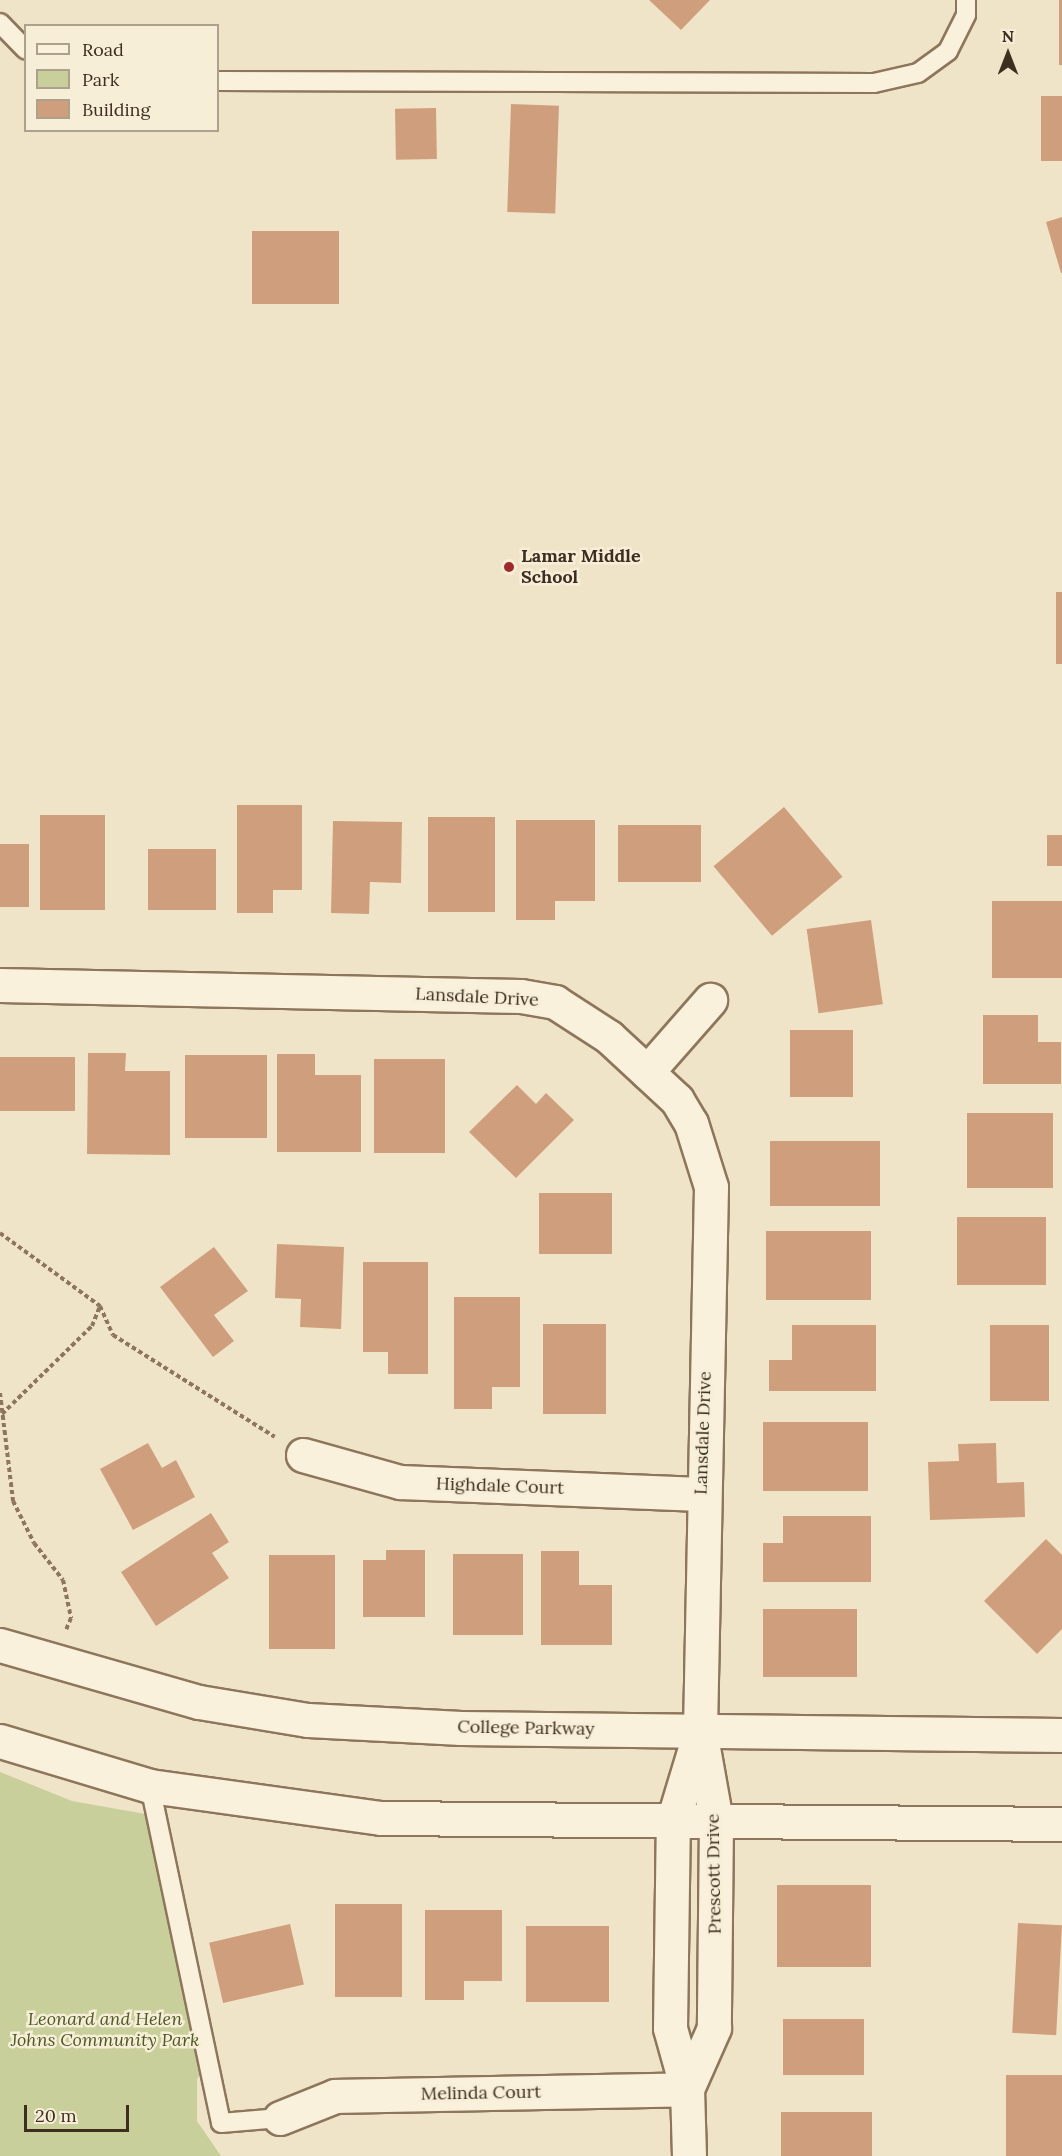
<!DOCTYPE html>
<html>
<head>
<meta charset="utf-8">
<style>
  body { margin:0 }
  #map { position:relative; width:1062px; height:2156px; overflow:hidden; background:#f0e4c8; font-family:Lora,serif }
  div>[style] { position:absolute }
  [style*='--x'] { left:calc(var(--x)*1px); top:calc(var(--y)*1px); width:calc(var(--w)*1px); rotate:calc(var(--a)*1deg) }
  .green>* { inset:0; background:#c9cf9b }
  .building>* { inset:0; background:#cf9f7d; transform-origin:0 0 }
  .path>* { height:4px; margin-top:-2px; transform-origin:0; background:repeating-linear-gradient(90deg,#8d765c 0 4.5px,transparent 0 7.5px) }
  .roads { filter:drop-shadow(2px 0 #8d765c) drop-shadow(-2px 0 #8d765c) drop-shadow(0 2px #8d765c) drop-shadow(0 -2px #8d765c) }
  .service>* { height:18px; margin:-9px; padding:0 9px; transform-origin:9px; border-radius:9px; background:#faf1dc }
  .minor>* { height:33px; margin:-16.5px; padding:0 16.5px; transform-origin:16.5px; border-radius:16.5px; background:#faf1dc }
  .secondary>* { height:33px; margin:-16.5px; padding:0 16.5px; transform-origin:16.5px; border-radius:16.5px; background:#faf1dc }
  .dots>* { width:16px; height:16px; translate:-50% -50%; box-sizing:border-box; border:3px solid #f7eed8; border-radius:50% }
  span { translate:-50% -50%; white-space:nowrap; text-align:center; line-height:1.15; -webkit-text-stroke:5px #f7eed8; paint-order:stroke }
  .poi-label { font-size:18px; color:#3d2e20; font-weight:700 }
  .left { translate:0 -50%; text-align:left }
  .street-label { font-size:18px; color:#3d2e20 }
  .park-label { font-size:18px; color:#4d5a26; font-style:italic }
  .legend { position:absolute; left:24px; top:24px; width:195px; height:108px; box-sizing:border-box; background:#f7eed8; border:2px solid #ada18e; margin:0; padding:8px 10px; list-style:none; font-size:18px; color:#3d2e20 }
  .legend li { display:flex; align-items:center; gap:12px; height:30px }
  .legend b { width:30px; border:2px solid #ada18e }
  .north { position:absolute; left:978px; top:24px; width:60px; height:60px; -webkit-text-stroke:4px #f7eed8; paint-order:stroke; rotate:0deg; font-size:16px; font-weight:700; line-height:24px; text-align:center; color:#3d2e20 }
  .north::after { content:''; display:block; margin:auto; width:21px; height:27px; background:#3d2e20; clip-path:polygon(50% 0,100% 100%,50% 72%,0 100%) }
  .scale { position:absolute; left:24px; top:2105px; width:105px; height:27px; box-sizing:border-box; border:3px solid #3d2e20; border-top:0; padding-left:8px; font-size:18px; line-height:21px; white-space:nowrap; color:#3d2e20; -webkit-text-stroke:4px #f7eed8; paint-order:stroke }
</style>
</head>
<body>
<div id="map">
  <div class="green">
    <i style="clip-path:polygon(0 1772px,72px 1801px,168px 1818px,214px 2042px,197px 2080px,197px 2121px,221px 2156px,0 2156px)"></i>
  </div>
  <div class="building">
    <i style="clip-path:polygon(649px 0,710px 0,681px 30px)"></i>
    <i style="left:1059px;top:0;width:3px;height:65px"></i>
    <i style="left:1041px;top:96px;width:21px;height:65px"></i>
    <i style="left:511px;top:104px;width:48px;height:108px;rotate:2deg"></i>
    <i style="left:436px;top:108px;width:51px;height:41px;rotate:89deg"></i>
    <i style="clip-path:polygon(1062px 217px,1062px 273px,1061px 273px,1046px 222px)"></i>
    <i style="left:252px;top:231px;width:87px;height:73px"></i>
    <i style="left:1056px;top:592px;width:6px;height:72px"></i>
    <i style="clip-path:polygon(237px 805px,302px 805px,302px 890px,273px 890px,273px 913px,237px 913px)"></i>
    <i style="left:784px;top:807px;width:91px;height:92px;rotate:50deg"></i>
    <i style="left:40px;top:815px;width:65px;height:95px"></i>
    <i style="left:428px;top:817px;width:67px;height:95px"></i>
    <i style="clip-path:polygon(516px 820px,595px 820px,595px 901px,555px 901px,555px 920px,516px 920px)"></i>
    <i style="clip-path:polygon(333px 821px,402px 822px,401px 883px,370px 882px,369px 914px,331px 913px)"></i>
    <i style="left:618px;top:825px;width:83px;height:57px"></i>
    <i style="left:1047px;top:835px;width:15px;height:31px"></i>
    <i style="left:0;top:844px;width:29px;height:63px"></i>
    <i style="left:148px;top:849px;width:68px;height:61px"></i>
    <i style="left:992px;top:901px;width:70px;height:77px"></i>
    <i style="left:871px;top:920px;width:85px;height:65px;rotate:82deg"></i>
    <i style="clip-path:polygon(983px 1015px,1038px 1015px,1038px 1042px,1061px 1042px,1061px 1084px,983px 1084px)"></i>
    <i style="left:790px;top:1030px;width:63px;height:67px"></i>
    <i style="clip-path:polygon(88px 1053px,126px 1053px,125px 1071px,170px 1071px,170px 1155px,87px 1154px)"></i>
    <i style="clip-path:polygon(277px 1054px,315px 1054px,315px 1075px,361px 1075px,361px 1152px,277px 1152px)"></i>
    <i style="left:185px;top:1055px;width:82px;height:83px"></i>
    <i style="left:0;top:1057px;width:75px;height:54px"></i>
    <i style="left:374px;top:1059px;width:71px;height:94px"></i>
    <i style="clip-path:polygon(517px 1085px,536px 1104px,546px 1093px,574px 1120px,516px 1178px,469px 1132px)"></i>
    <i style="left:967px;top:1113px;width:86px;height:75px"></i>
    <i style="left:770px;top:1141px;width:110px;height:65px"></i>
    <i style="left:539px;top:1193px;width:73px;height:61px"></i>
    <i style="left:957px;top:1217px;width:89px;height:68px"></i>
    <i style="left:766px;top:1231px;width:105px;height:69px"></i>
    <i style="clip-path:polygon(277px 1244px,344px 1247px,341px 1329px,300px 1327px,301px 1299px,275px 1298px)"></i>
    <i style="clip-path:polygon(214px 1247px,248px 1291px,214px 1315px,234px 1341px,213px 1357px,160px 1287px)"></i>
    <i style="clip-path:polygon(363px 1262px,428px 1262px,428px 1374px,388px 1374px,388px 1352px,363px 1352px)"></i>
    <i style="clip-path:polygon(454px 1297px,520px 1297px,520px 1387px,492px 1387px,492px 1409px,454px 1409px)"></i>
    <i style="left:543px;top:1324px;width:63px;height:90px"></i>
    <i style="clip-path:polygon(792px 1325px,876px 1325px,876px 1391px,769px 1391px,769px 1360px,792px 1360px)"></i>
    <i style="left:990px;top:1325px;width:59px;height:76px"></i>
    <i style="left:763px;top:1422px;width:105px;height:69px"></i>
    <i style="clip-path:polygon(148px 1443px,162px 1468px,176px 1460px,195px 1497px,133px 1530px,100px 1469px)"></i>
    <i style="clip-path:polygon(996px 1443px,997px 1483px,1024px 1482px,1025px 1517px,930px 1520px,928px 1462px,959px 1461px,958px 1444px)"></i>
    <i style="clip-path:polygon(211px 1513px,229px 1542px,212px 1553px,229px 1578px,156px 1626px,121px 1572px)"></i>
    <i style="clip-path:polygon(783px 1516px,871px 1516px,871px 1582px,763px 1582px,763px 1543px,783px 1543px)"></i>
    <i style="clip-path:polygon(1046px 1539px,1062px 1555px,1062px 1629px,1037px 1654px,984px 1601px)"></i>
    <i style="clip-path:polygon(386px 1550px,425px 1550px,425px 1617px,363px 1617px,363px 1560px,386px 1560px)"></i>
    <i style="clip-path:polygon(541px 1551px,579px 1551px,579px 1585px,612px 1585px,612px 1645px,541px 1645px)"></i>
    <i style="left:453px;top:1554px;width:70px;height:81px"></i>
    <i style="left:269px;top:1555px;width:66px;height:94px"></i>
    <i style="left:763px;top:1609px;width:94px;height:68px"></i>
    <i style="left:777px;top:1885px;width:94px;height:82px"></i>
    <i style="left:335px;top:1904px;width:67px;height:93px"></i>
    <i style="clip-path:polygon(425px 1910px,502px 1910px,502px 1981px,464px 1981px,464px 2000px,425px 2000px)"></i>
    <i style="left:1018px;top:1923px;width:44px;height:110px;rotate:3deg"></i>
    <i style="left:290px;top:1924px;width:62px;height:83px;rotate:77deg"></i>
    <i style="left:526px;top:1926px;width:83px;height:76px"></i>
    <i style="left:783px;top:2019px;width:81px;height:56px"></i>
    <i style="left:1006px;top:2075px;width:56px;height:81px"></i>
    <i style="left:781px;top:2112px;width:91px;height:44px"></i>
  </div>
  <div class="path">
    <i style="--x:0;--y:1233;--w:124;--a:36.1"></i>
    <i style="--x:100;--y:1306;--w:32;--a:66"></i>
    <i style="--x:113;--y:1335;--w:191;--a:32.2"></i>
    <i style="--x:0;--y:1393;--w:109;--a:83.1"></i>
    <i style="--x:13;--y:1501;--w:47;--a:63.4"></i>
    <i style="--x:34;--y:1543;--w:47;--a:51.9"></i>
    <i style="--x:63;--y:1580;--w:39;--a:78"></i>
    <i style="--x:71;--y:1618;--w:13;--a:113"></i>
    <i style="--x:2;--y:1414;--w:126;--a:-44.4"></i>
    <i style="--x:92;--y:1326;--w:22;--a:-68"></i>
  </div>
  <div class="roads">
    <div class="service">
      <i style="--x:0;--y:23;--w:37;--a:46"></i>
      <i style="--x:218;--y:81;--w:656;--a:0.17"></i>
      <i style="--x:874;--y:83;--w:45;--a:-12.8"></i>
      <i style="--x:918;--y:73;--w:37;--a:-36"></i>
      <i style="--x:948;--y:51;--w:40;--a:-63.4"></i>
      <i style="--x:966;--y:15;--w:15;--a:-90"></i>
      <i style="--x:150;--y:1786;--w:344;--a:78.1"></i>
      <i style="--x:221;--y:2123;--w:59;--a:-4.8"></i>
    </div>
    <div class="minor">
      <i style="--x:0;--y:985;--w:521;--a:1.21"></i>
      <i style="--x:521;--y:996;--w:35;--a:10"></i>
      <i style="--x:555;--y:1002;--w:64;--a:32.9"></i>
      <i style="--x:609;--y:1037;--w:93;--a:42.8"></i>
      <i style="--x:677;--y:1100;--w:27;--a:59"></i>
      <i style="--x:691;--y:1123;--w:67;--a:72.6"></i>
      <i style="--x:711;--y:1187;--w:544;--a:91.16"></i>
      <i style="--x:700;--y:1731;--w:91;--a:79.9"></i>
      <i style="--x:716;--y:1821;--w:207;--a:90.6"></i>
      <i style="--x:714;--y:2028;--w:67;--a:113.9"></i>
      <i style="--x:647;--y:1072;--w:96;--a:-48.8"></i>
      <i style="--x:303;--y:1455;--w:101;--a:15.6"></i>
      <i style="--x:400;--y:1482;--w:301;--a:2.3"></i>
      <i style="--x:280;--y:2118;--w:59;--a:-21.8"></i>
      <i style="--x:335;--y:2096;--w:352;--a:-1.1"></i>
      <i style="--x:689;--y:2156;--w:67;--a:-91.7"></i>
      <i style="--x:687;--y:2089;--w:63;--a:-105.6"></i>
      <i style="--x:670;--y:2028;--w:207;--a:-89.2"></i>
      <i style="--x:673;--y:1821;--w:87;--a:-73.2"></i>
    </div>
    <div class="secondary">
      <i style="--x:0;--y:1645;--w:207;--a:16"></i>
      <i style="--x:199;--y:1702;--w:110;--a:9.4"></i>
      <i style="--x:308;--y:1720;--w:153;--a:3"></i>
      <i style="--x:461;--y:1728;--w:601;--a:0.67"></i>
      <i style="--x:0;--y:1741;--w:157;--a:16.7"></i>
      <i style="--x:150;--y:1786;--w:233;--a:7.9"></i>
      <i style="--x:381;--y:1818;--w:681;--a:0.5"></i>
    </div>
  </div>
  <div class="dots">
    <i style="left:509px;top:567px;background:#9e2a2b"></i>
  </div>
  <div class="poi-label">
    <span class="left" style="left:521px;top:567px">Lamar Middle<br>School</span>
  </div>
  <div class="street-label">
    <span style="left:477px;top:997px;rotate:3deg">Lansdale Drive</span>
    <span style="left:703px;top:1433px;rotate:-88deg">Lansdale Drive</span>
    <span style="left:500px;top:1486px;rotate:2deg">Highdale Court</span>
    <span style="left:526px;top:1728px;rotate:1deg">College Parkway</span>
    <span style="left:714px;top:1874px;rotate:-91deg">Prescott Drive</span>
    <span style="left:481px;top:2093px;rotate:-1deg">Melinda Court</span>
  </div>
  <div class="park-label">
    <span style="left:105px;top:2030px">Leonard and Helen<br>Johns Community Park</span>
  </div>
  <ul class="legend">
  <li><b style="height:8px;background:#faf1dc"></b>Road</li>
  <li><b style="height:16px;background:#c9cf9b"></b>Park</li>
  <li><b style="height:16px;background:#cf9f7d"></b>Building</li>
  </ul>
  <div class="north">N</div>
  <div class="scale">20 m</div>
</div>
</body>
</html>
